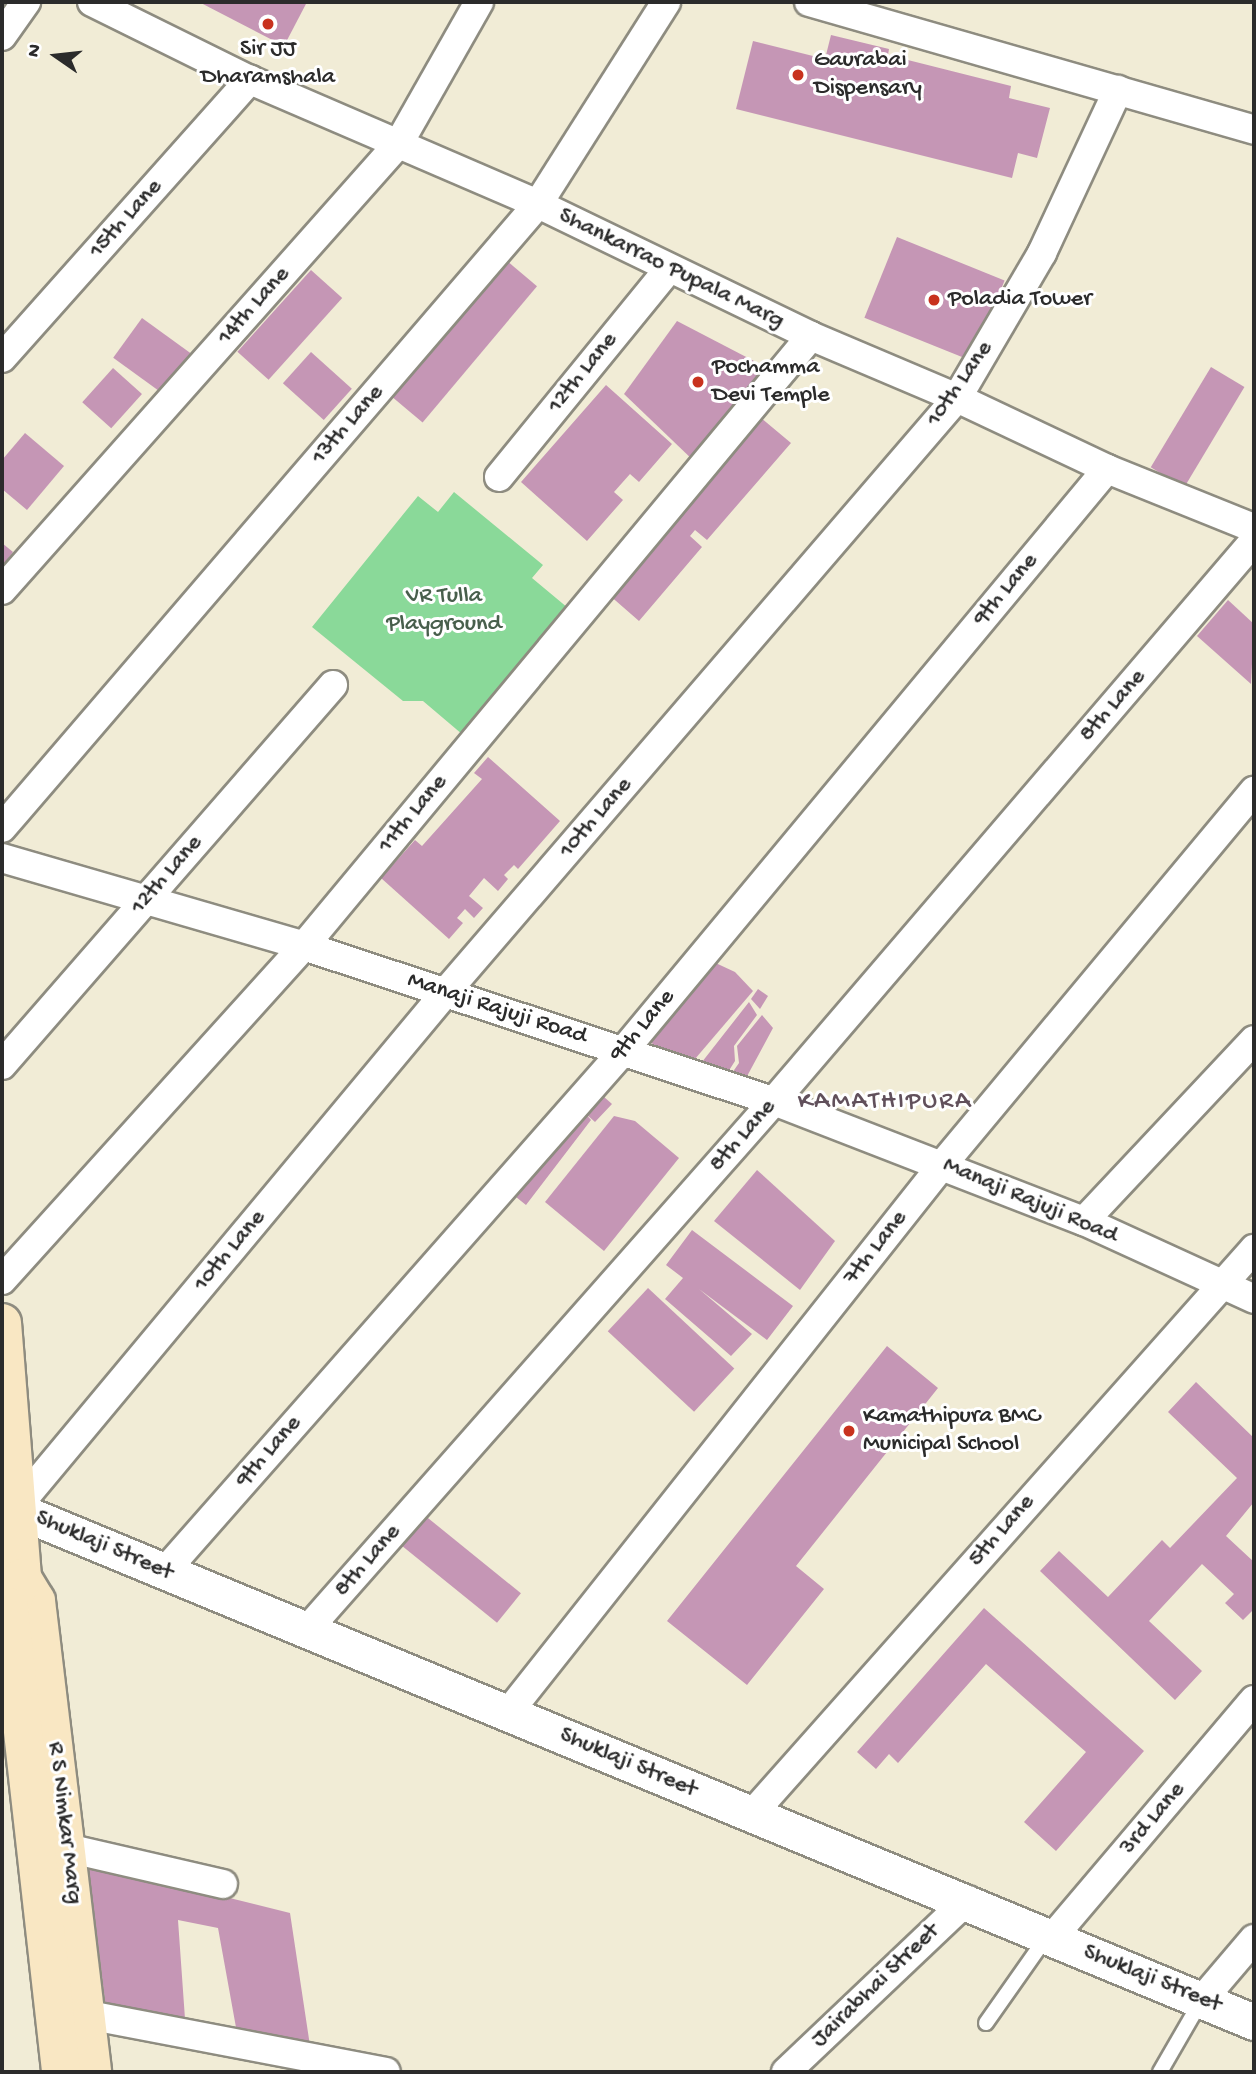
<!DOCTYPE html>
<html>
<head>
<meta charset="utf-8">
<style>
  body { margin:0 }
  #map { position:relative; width:1256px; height:2074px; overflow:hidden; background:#f1ecd6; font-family:"Gochi Hand",sans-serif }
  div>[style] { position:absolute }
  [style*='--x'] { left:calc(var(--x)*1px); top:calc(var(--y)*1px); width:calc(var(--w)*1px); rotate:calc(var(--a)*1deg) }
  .green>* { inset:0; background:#8ad999 }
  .building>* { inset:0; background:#c596b5; transform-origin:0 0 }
  .roads { filter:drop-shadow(2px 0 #8e8c80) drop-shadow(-2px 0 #8e8c80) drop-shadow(0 2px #8e8c80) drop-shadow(0 -2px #8e8c80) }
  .service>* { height:14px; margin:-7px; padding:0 7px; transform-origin:7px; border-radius:7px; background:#fff }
  .minor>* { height:28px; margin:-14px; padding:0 14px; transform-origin:14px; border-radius:14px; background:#fff }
  .tertiary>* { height:35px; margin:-17.5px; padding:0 17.5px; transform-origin:17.5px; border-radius:17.5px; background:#fff }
  .secondary>* { height:38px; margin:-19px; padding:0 19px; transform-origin:19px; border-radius:19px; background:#f9e7c3 }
  .dots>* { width:19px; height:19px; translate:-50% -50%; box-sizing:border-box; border:4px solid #fff; border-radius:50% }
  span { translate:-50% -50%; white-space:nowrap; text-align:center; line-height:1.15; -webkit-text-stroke:6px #fff; paint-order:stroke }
  .poi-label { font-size:24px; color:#2b2b2b }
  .left { translate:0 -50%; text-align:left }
  .street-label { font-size:24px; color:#2b2b2b }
  .park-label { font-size:24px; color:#485f4c }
  .neighbourhood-label { font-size:26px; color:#61505b; letter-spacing:2px }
  .frame { position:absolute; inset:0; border:4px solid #2b2b2b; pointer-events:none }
  .north { position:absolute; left:21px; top:21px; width:70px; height:70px; -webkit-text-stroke:5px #fff; paint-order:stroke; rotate:284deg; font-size:19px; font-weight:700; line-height:28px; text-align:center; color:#2b2b2b }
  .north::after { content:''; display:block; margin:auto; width:24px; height:32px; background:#2b2b2b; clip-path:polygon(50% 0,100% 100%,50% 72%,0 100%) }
</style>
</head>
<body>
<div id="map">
  <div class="green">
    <i style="clip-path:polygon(454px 492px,543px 565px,532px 578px,574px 613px,469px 740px,423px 701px,403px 701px,312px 627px,418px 496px,438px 512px)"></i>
  </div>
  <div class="building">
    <i style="clip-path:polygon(199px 2px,307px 2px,284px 46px)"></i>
    <i style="clip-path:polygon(831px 35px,889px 49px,888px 55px,1011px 86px,1009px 98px,1050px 108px,1037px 158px,1018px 153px,1012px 178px,736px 109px,753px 41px,825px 59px)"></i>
    <i style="left:897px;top:237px;width:116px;height:87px;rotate:22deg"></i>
    <i style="left:501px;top:256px;width:47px;height:178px;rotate:40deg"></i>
    <i style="left:311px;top:270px;width:42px;height:110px;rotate:42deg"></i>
    <i style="left:142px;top:318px;width:64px;height:49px;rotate:36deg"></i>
    <i style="clip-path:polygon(677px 321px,773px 371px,696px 463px,624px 394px)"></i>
    <i style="left:311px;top:352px;width:55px;height:42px;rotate:42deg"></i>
    <i style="left:1211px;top:367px;width:39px;height:117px;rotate:31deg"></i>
    <i style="left:113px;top:368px;width:39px;height:46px;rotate:42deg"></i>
    <i style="clip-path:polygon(606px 385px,672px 444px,639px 482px,630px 474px,614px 492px,623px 500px,587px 541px,521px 482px)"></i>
    <i style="clip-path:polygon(760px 417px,791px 443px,707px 540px,695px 530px,690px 536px,702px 547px,639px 621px,608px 594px)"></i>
    <i style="clip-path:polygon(25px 433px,64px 466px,27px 510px,2px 489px,2px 460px)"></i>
    <i style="clip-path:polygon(2px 543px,13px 552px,2px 567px)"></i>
    <i style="clip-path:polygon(1228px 600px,1254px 624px,1251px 684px,1197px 636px)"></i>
    <i style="clip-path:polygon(488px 757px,560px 821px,518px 869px,514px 865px,504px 875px,508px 879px,498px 891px,484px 878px,469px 896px,483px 908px,474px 918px,465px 909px,457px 918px,463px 923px,449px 939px,381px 878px,415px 840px,422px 846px,482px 779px,474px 773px)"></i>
    <i style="clip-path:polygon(707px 959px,735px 972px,753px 991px,695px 1059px,653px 1045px,647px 1032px)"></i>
    <i style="clip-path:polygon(758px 989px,768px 996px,760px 1009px,751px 999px)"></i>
    <i style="clip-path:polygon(749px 1002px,757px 1015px,734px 1046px,735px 1061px,728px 1072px,702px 1062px)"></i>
    <i style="clip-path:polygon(762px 1015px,773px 1028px,745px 1080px,732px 1073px,739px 1063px,737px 1046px)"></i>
    <i style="clip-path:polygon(596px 1086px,601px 1095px,590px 1108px,603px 1096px,612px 1104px,595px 1122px,586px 1114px,591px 1120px,526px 1205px,511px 1193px)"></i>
    <i style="clip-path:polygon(614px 1116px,635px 1121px,679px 1158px,604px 1251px,545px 1202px)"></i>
    <i style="clip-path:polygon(757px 1170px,835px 1241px,800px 1290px,714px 1221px)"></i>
    <i style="clip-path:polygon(692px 1230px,793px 1306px,767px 1340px,699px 1289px,752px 1334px,731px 1356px,665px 1299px,683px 1278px,666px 1265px)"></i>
    <i style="left:648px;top:1288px;width:118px;height:59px;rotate:43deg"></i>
    <i style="clip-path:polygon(887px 1346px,938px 1388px,796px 1566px,824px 1589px,747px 1685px,667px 1621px)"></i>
    <i style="clip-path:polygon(1196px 1382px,1254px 1438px,1254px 1502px,1226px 1536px,1254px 1562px,1254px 1609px,1243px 1620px,1225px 1603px,1234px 1594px,1202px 1564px,1149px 1621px,1202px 1671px,1175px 1700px,1040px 1571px,1059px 1551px,1108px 1597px,1162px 1540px,1170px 1548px,1237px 1478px,1168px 1412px)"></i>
    <i style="left:423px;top:1514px;width:126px;height:38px;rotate:39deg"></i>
    <i style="clip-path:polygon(984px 1608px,1144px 1751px,1056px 1851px,1024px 1822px,1086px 1752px,986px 1664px,898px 1763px,889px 1754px,876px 1769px,857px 1752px)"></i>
    <i style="clip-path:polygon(88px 1863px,290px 1913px,312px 2059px,239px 2044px,218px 1928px,178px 1920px,186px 2033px,107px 2017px)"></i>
  </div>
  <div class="roads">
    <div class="service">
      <i style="--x:986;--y:2023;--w:103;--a:-54.9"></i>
      <i style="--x:1045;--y:1939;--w:4;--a:0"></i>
      <i style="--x:1160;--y:2072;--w:82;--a:-60"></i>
    </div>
    <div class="minor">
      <i style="--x:92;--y:2;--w:176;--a:26.3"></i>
      <i style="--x:250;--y:80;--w:314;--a:23.3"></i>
      <i style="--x:538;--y:204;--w:303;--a:25.8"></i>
      <i style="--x:811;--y:336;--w:159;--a:23"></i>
      <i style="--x:957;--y:398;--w:166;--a:25.3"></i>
      <i style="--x:1107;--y:469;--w:158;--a:21.9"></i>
      <i style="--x:809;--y:2;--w:463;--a:16"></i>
      <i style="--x:2;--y:36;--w:42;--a:-54.8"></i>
      <i style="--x:2;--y:358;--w:373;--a:-48.3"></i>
      <i style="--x:499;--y:477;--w:267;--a:-50.8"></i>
      <i style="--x:2;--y:590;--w:598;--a:-48.39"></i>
      <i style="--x:399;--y:143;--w:162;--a:-60.4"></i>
      <i style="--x:2;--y:828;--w:823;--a:-49.34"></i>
      <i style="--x:538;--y:204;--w:239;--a:-57.6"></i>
      <i style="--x:2;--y:858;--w:315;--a:16.2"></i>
      <i style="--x:304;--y:946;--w:495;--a:18.3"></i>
      <i style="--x:774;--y:1101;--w:332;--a:21.2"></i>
      <i style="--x:1084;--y:1221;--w:187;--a:24.6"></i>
      <i style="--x:2;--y:1065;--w:504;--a:-48.94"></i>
      <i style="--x:1084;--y:1221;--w:248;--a:-46.8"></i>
      <i style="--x:2;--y:1280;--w:450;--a:-47.9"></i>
      <i style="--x:304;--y:946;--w:793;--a:-50.27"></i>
      <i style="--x:15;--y:1509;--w:672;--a:-50.19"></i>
      <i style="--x:445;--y:993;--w:785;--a:-49.29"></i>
      <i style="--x:957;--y:398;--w:168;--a:-59.6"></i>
      <i style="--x:1042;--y:253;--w:180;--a:-65"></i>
      <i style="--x:165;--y:1571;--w:696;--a:-48.61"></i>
      <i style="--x:625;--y:1049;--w:754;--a:-50.27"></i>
      <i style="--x:307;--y:1630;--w:706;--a:-48.56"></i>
      <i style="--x:774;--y:1101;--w:738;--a:-49.4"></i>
      <i style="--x:508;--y:1713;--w:700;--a:-51.61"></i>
      <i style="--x:943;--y:1164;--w:486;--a:-50.2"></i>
      <i style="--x:752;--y:1814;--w:756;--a:-48.38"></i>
      <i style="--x:67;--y:1848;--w:160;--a:13"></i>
      <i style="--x:1052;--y:1938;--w:312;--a:-49.7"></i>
      <i style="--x:1202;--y:2000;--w:80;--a:-49.6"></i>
      <i style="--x:88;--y:2015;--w:303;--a:10.8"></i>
      <i style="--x:786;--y:2072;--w:250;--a:-43.5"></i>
    </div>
    <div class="tertiary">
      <i style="--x:2;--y:1504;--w:1355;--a:22.48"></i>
    </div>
    <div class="secondary">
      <i style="--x:2;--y:1323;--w:256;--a:85.5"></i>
      <i style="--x:22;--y:1578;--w:27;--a:59"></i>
      <i style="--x:36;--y:1601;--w:474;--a:83.2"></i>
      <i style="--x:22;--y:1578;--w:32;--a:114"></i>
      <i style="--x:9;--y:1607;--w:468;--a:83.6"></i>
    </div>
  </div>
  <div class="dots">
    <i style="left:268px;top:24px;background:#c8321e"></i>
    <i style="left:798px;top:75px;background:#c8321e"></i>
    <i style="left:934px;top:300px;background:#c8321e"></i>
    <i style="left:698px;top:382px;background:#c8321e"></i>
    <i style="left:849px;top:1431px;background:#c8321e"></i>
  </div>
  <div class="poi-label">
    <span style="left:268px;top:64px">Sir JJ<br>Dharamshala</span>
    <span class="left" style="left:814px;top:75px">Gaurabai<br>Dispensary</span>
    <span class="left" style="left:948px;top:300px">Poladia Tower</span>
    <span class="left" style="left:712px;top:382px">Pochamma<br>Devi Temple</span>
    <span class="left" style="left:863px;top:1431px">Kamathipura BMC<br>Municipal School</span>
  </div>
  <div class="street-label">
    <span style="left:126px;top:219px;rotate:-48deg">15th Lane</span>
    <span style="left:671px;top:269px;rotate:26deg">Shankarrao Pupala Marg</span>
    <span style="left:254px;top:306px;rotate:-48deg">14th Lane</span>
    <span style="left:583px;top:373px;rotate:-51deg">12th Lane</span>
    <span style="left:960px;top:384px;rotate:-55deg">10th Lane</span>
    <span style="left:348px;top:425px;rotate:-49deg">13th Lane</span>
    <span style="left:1006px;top:590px;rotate:-50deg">9th Lane</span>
    <span style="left:1113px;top:706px;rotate:-49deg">8th Lane</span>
    <span style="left:413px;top:814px;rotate:-50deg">11th Lane</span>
    <span style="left:596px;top:818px;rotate:-49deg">10th Lane</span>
    <span style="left:167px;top:875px;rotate:-49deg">12th Lane</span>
    <span style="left:497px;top:1009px;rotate:18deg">Manaji Rajuji Road</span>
    <span style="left:643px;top:1026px;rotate:-50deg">9th Lane</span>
    <span style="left:743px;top:1136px;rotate:-49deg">8th Lane</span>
    <span style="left:1030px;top:1201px;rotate:23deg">Manaji Rajuji Road</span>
    <span style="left:876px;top:1248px;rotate:-52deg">7th Lane</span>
    <span style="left:230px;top:1251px;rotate:-50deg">10th Lane</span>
    <span style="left:269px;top:1452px;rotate:-49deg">9th Lane</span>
    <span style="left:1002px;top:1531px;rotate:-49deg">5th Lane</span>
    <span style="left:104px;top:1546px;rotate:23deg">Shuklaji Street</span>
    <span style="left:368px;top:1561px;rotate:-49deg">8th Lane</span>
    <span style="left:628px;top:1763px;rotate:23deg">Shuklaji Street</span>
    <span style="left:1153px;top:1819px;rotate:-50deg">3rd Lane</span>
    <span style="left:64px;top:1823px;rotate:83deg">R S Nimkar Marg</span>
    <span style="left:1152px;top:1979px;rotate:22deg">Shuklaji Street</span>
    <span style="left:876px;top:1986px;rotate:-44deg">Jairabhai Street</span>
  </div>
  <div class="park-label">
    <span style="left:444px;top:611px">VR Tulla<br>Playground</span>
  </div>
  <div class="neighbourhood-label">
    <span style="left:885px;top:1103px">KAMATHIPURA</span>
  </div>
  <div class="frame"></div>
  <div class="north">N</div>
</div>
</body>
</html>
